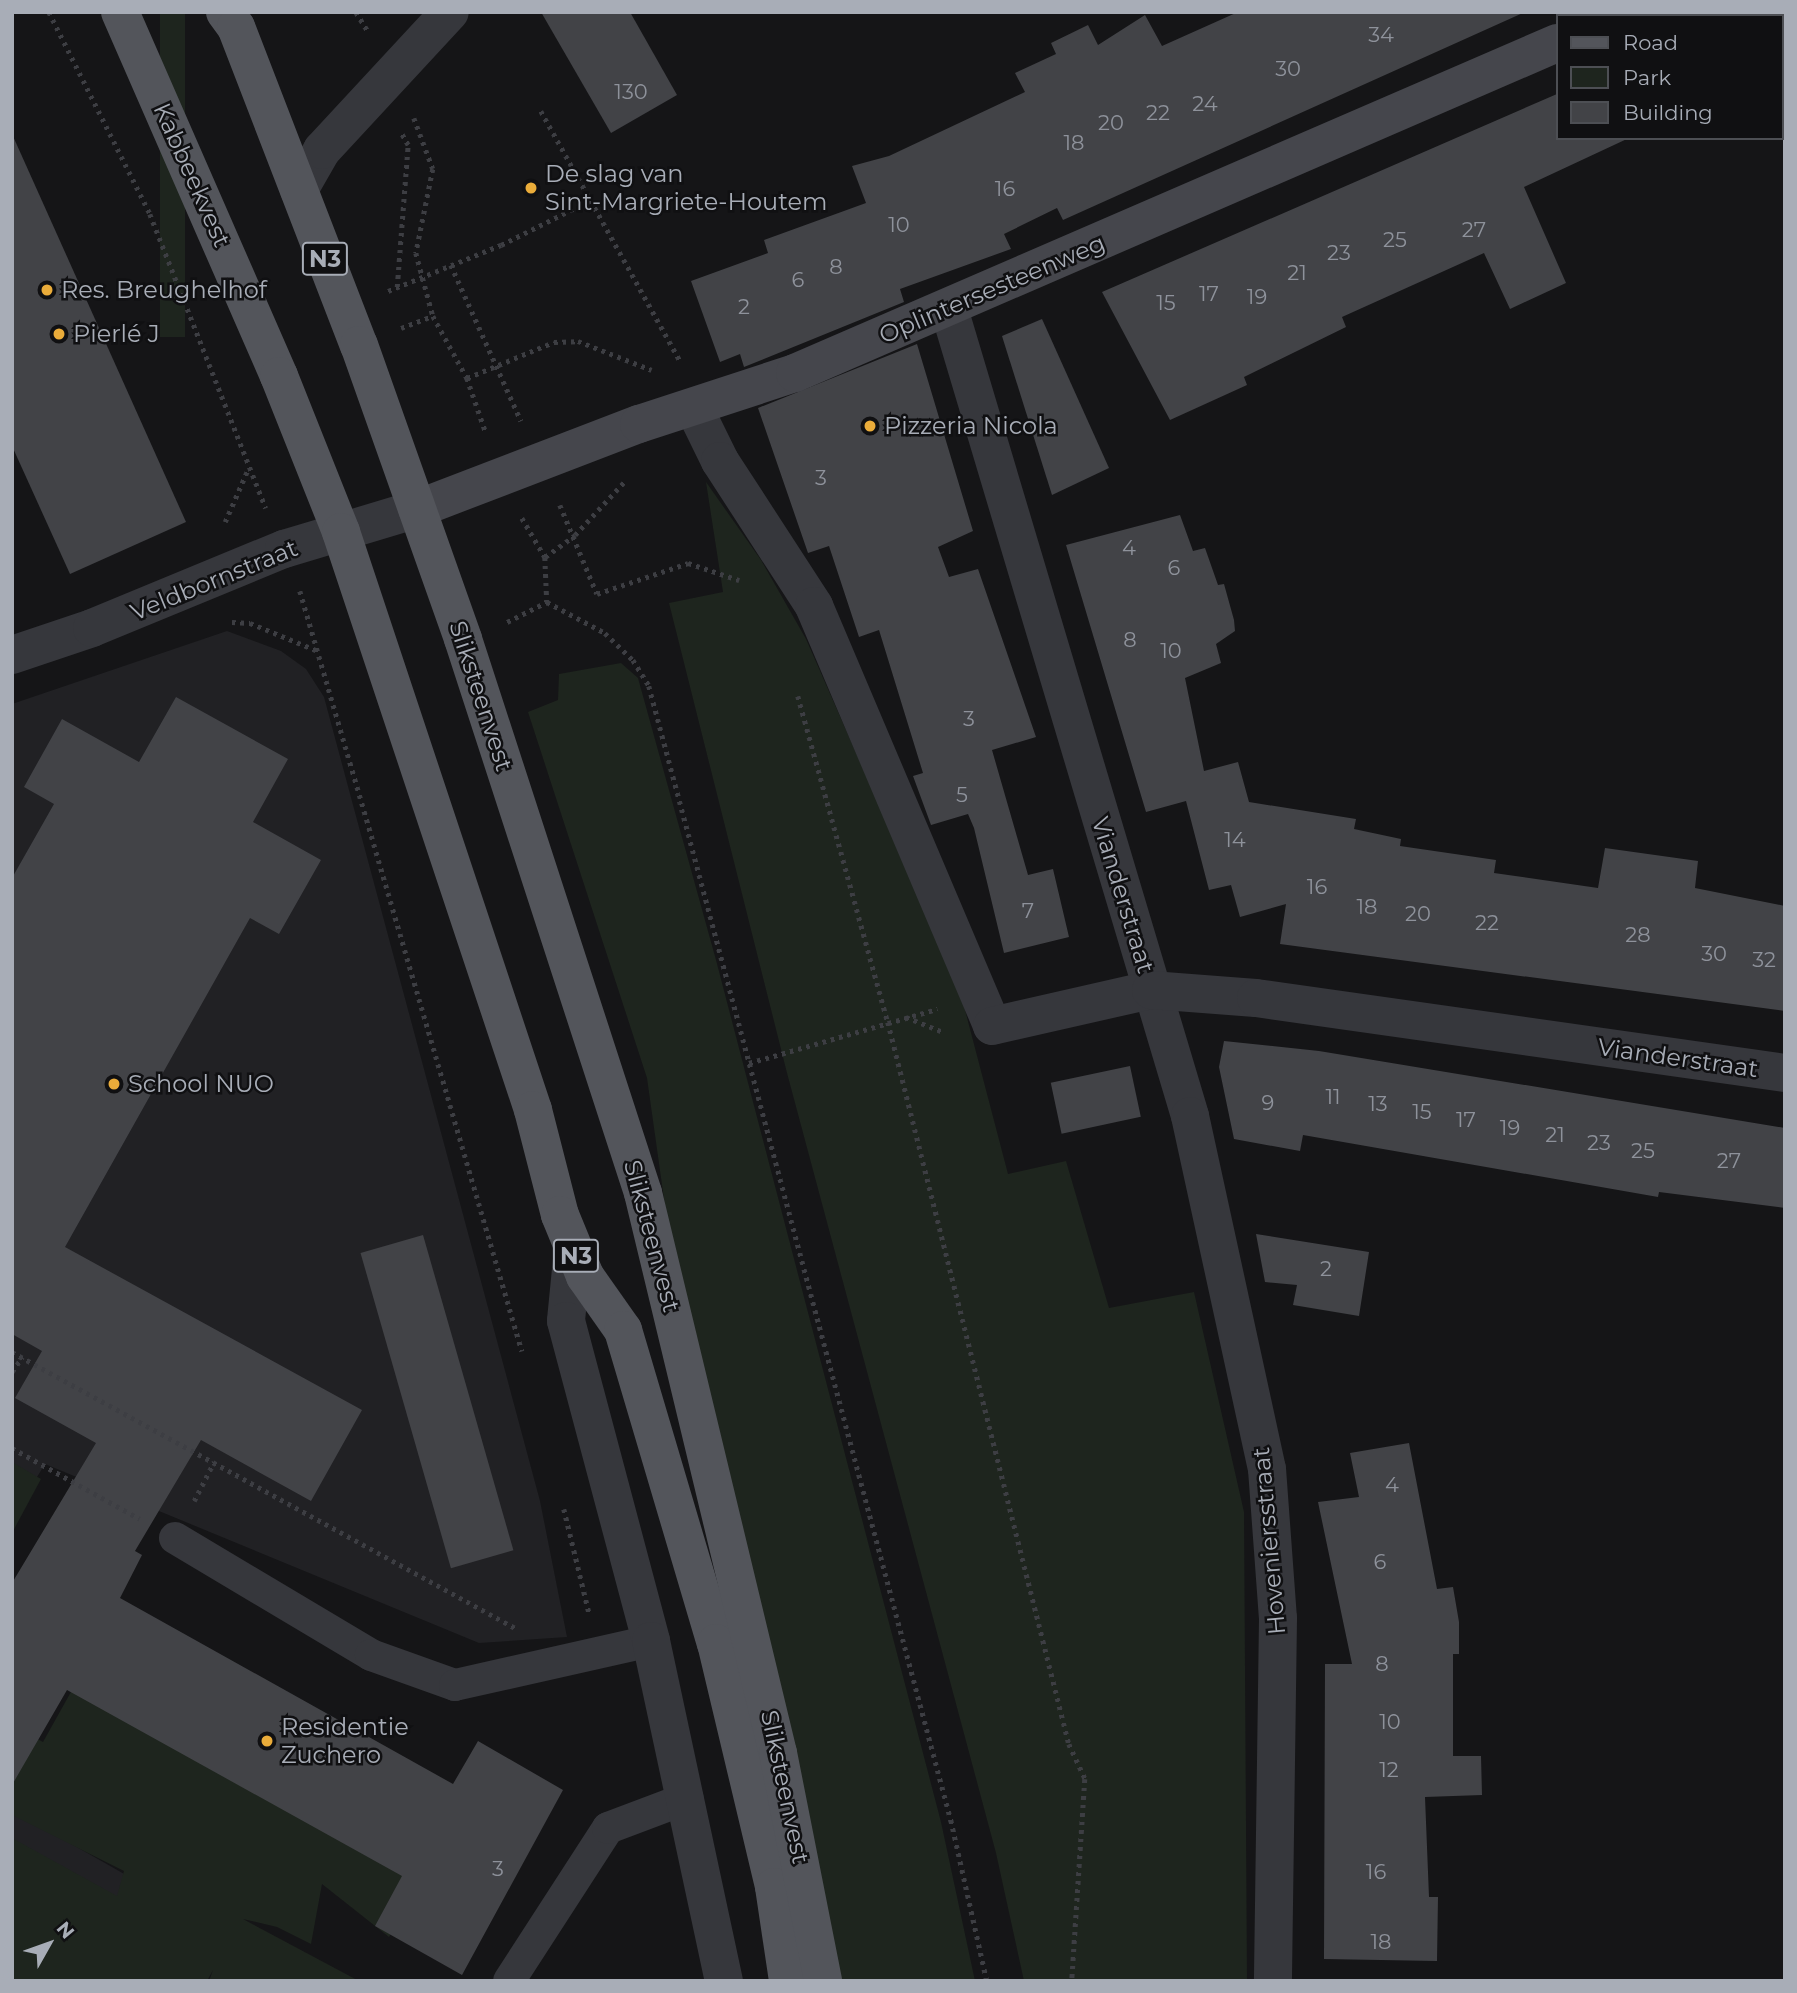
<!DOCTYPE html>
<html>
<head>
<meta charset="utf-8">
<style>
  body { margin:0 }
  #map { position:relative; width:1797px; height:1993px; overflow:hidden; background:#151517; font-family:Montserrat,sans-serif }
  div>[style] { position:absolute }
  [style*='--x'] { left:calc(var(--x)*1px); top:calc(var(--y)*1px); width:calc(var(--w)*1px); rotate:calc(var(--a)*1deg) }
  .built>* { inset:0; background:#212124 }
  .green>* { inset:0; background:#1e251e; transform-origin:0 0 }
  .building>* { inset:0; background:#424347; transform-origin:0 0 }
  .path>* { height:4.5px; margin-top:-2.25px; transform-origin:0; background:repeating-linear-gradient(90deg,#3d3e43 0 3.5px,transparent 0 8.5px) }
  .lane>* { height:32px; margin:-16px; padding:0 16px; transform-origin:16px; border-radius:16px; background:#36373c }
  .street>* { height:38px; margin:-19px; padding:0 19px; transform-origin:19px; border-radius:19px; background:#36373c }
  .secondary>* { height:38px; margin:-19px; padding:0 19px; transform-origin:19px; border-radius:19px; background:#45464c }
  .primary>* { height:38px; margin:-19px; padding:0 19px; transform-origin:19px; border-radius:19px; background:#53555b }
  .dots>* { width:19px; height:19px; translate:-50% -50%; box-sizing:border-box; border:4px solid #101012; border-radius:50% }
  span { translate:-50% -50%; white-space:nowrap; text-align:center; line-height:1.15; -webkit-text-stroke:5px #101012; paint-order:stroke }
  .number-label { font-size:21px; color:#8e929b }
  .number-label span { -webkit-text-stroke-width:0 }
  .shield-label span { padding:2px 5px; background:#101012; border:2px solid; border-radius:5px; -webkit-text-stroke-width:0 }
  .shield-label { font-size:23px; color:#a8adb7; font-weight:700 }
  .poi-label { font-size:24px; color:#a8adb7 }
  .left { translate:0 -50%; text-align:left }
  .street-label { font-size:24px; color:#a8adb7 }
  .frame { position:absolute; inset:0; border:14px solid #a8adb7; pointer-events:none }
  .legend { position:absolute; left:1556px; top:14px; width:228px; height:126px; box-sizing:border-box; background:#101012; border:2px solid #4d4f54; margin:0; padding:9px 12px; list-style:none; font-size:21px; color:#a8adb7 }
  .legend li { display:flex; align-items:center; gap:14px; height:35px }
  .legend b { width:35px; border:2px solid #4d4f54 }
  .north { position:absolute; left:14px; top:1909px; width:70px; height:70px; -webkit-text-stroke:5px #101012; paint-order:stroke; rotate:50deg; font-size:19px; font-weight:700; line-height:28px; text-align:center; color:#a8adb7 }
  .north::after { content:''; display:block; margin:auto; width:24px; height:32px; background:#a8adb7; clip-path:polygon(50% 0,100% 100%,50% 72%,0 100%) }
</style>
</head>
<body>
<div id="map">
  <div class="built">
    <i style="clip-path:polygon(227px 631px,281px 651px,306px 669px,324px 697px,540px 1501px,567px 1637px,479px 1643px,45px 1464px,12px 1518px,12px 704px)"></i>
    <i style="clip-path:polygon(12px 1810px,154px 1891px,12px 1981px)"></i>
  </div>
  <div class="green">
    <i style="left:160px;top:12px;width:25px;height:325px"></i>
    <i style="clip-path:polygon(706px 482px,761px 560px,806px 639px,959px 987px,1008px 1174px,1066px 1161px,1109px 1308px,1194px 1292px,1244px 1512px,1247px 1981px,1024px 1981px,996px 1853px,787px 1073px,669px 603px,723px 592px)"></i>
    <i style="clip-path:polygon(621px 663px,638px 678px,716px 960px,941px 1822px,975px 1981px,838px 1981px,674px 1270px,647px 1078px,528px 712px,558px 700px,559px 674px)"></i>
    <i style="clip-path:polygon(12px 1462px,41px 1479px,12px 1533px)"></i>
    <i style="clip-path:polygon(72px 1690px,419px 1885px,389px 1937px,322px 1884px,311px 1944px,277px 1927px,243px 1919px,359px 1981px,209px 1981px,213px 1970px,207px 1981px,12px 1981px,12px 1838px,117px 1896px,124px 1871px,12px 1815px,12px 1725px,43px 1742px)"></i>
  </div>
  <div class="building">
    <i style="clip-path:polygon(541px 12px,630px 12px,677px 95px,611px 133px)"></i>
    <i style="clip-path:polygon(1238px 12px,1525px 12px,1063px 220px,1057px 208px,1004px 234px,1011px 249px,900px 289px,904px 302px,744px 367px,740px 354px,720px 362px,691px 281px,768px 253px,764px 240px,866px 203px,852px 166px,889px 156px,1025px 92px,1015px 73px,1056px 54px,1051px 43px,1088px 25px,1098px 45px,1145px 15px,1162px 46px)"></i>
    <i style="clip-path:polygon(1557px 94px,1557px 138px,1629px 138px,1524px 187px,1566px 283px,1510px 309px,1484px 253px,1342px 317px,1346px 327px,1244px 377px,1247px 385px,1170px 420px,1102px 292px)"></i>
    <i style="clip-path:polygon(12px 134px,186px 522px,70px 574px,12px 446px)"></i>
    <i style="clip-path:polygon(1042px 319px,1109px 468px,1052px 495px,1002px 336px)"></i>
    <i style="clip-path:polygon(917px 344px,973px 531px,938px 547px,949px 577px,978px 569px,1036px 737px,992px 750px,1028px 875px,1053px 869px,1069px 937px,1004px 953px,974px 828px,968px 814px,931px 825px,913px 776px,923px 773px,879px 630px,859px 637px,829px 546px,808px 553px,758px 408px)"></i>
    <i style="clip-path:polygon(1180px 515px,1193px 551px,1205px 548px,1218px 585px,1224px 584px,1234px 620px,1235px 631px,1216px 644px,1221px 663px,1185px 678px,1204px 771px,1238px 762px,1249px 802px,1356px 819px,1354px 829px,1401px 839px,1400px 846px,1496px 860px,1494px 873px,1598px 888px,1605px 848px,1698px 861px,1695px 888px,1785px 906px,1785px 1011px,1280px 944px,1286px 904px,1240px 917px,1231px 885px,1209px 890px,1186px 801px,1146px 812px,1066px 545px)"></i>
    <i style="clip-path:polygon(176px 697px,288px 759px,253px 822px,321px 860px,279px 934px,250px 918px,65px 1247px,362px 1410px,311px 1501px,201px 1440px,135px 1551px,142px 1555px,120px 1598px,453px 1784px,478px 1741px,563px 1790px,462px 1975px,375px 1926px,402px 1876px,67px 1690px,12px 1785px,12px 1583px,96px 1443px,15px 1398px,42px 1351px,12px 1334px,12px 878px,54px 804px,24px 787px,62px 719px,139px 762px)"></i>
    <i style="clip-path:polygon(1224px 1041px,1319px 1051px,1785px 1128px,1785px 1208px,1659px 1192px,1658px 1197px,1303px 1135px,1300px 1151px,1234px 1139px,1219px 1067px)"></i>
    <i style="left:1130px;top:1066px;width:52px;height:81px;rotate:78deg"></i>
    <i style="clip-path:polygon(1256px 1234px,1369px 1252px,1359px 1316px,1293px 1305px,1297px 1285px,1265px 1282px)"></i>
    <i style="left:423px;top:1235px;width:328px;height:65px;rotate:74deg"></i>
    <i style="clip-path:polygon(1409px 1443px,1437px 1589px,1453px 1587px,1459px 1622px,1459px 1654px,1453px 1654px,1453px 1756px,1481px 1756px,1482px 1795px,1425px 1797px,1429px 1897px,1438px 1897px,1437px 1961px,1324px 1959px,1325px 1664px,1352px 1664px,1318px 1502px,1359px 1497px,1350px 1453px)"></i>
  </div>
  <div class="path">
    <i style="--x:49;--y:12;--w:226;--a:63.4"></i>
    <i style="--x:150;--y:214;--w:316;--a:68.5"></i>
    <i style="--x:356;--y:12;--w:25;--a:58"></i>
    <i style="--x:541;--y:111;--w:288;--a:60.9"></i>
    <i style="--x:414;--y:118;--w:54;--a:69.6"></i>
    <i style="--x:433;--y:169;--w:86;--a:101.4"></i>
    <i style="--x:416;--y:253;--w:65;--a:74.9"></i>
    <i style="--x:433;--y:316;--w:71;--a:61.3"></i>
    <i style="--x:467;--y:378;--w:58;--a:70.9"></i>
    <i style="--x:451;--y:265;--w:171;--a:65.8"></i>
    <i style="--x:397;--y:287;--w:142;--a:-85.6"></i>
    <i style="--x:408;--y:145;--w:14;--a:-120"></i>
    <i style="--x:388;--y:291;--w:122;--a:-22.2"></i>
    <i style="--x:501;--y:245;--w:101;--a:-26.6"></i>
    <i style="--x:401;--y:328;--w:34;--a:-21"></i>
    <i style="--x:467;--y:378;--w:94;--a:-22.5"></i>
    <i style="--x:554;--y:342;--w:24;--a:-2"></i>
    <i style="--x:578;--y:341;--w:79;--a:21.4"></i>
    <i style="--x:560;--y:505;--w:96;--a:67.4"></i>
    <i style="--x:597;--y:594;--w:96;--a:-18.8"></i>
    <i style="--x:688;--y:563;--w:54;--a:18.4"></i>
    <i style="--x:522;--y:518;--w:45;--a:59.5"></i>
    <i style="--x:545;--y:557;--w:45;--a:87.5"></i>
    <i style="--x:225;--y:522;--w:58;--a:-66.5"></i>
    <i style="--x:545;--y:557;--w:37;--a:-36"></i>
    <i style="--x:575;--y:535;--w:74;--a:-47.2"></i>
    <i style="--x:300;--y:591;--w:792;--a:73.72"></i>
    <i style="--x:547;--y:602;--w:66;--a:28.1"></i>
    <i style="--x:605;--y:633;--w:39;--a:44"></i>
    <i style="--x:633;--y:660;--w:31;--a:58"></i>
    <i style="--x:649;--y:686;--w:1174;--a:75.09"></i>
    <i style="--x:951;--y:1820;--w:165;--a:77.4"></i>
    <i style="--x:232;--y:622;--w:18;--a:3"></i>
    <i style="--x:250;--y:623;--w:74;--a:22.4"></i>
    <i style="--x:507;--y:622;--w:45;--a:-26.6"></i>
    <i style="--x:798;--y:696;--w:338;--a:74.6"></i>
    <i style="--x:888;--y:1022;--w:744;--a:75.93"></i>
    <i style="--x:1069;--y:1744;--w:38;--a:65"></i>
    <i style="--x:1085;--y:1779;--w:202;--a:93.7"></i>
    <i style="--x:906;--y:1017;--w:40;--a:22"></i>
    <i style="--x:749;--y:1063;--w:196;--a:-16"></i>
    <i style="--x:12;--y:1352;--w:574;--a:28.75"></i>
    <i style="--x:12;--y:1372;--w:18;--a:-56"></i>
    <i style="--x:12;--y:1448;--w:146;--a:29"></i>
    <i style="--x:194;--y:1501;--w:44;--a:-62.9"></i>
    <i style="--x:564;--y:1509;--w:106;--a:76.4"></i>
  </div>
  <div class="lane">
    <i style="--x:175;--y:1538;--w:228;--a:30.8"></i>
    <i style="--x:371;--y:1655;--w:89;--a:19.7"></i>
    <i style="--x:455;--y:1685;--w:201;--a:-12.7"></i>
    <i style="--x:509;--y:1981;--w:182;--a:-57.1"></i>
    <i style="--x:608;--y:1828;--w:85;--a:-20.6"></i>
  </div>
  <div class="street">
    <i style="--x:299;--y:190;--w:46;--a:-60.1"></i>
    <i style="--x:322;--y:150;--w:188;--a:-47.2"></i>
    <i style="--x:949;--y:309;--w:842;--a:73.37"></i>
    <i style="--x:1190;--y:1116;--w:361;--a:77.7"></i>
    <i style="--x:1267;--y:1469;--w:149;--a:85.8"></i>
    <i style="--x:1278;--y:1618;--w:363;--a:90.8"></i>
    <i style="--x:694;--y:408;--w:59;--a:63.9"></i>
    <i style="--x:720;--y:461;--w:173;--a:57"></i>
    <i style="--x:814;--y:606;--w:456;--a:67"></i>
    <i style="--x:992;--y:1026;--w:163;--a:-12.8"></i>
    <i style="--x:1151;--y:990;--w:105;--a:4.4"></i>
    <i style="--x:1256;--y:998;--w:534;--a:8.07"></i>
    <i style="--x:12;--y:655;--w:84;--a:-18.6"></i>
    <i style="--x:92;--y:628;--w:208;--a:-22.4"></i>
    <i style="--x:284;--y:549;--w:139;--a:-16.7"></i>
    <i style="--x:573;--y:1249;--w:72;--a:95.6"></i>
    <i style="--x:566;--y:1321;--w:331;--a:75.1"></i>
    <i style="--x:651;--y:1641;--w:348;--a:77.9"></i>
  </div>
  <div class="secondary">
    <i style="--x:1619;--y:16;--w:9;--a:-27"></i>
    <i style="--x:417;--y:509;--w:238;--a:-21"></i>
    <i style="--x:639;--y:424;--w:164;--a:-18.1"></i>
    <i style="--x:795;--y:373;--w:830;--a:-23.42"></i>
  </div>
  <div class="primary">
    <i style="--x:120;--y:12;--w:397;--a:66.4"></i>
    <i style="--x:279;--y:376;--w:168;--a:68.3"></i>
    <i style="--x:341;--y:532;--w:609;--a:71.62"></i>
    <i style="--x:533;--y:1110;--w:108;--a:75.6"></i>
    <i style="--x:560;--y:1215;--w:66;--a:67.7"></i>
    <i style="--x:585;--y:1276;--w:66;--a:54.9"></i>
    <i style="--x:623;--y:1330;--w:327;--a:73.5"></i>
    <i style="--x:716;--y:1643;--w:251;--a:76.6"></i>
    <i style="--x:774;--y:1887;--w:95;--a:81.5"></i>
    <i style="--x:225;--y:12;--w:19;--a:54"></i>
    <i style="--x:236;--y:27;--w:341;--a:68.9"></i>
    <i style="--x:359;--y:345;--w:312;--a:70.5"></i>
    <i style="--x:463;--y:639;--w:583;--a:72"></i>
    <i style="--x:643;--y:1193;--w:576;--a:76.45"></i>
    <i style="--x:778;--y:1753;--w:232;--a:78.8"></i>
  </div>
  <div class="dots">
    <i style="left:531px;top:188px;background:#eaac3a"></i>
    <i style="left:47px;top:290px;background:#eaac3a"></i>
    <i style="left:59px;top:334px;background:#eaac3a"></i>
    <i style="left:870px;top:426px;background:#eaac3a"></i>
    <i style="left:114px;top:1084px;background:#eaac3a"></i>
    <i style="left:267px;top:1741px;background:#eaac3a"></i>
  </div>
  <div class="number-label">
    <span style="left:1381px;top:35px">34</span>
    <span style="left:1288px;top:69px">30</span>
    <span style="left:631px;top:92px">130</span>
    <span style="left:1205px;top:104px">24</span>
    <span style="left:1158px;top:113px">22</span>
    <span style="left:1111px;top:123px">20</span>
    <span style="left:1074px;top:143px">18</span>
    <span style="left:1005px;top:189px">16</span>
    <span style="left:899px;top:225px">10</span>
    <span style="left:1474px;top:230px">27</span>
    <span style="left:1395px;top:240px">25</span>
    <span style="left:1339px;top:253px">23</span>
    <span style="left:836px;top:267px">8</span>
    <span style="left:1297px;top:273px">21</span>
    <span style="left:798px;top:280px">6</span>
    <span style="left:1209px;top:294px">17</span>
    <span style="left:1257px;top:297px">19</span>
    <span style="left:1166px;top:303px">15</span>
    <span style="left:744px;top:307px">2</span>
    <span style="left:821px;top:478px">3</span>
    <span style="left:1129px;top:548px">4</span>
    <span style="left:1174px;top:568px">6</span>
    <span style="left:1130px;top:640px">8</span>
    <span style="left:1171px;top:651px">10</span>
    <span style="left:969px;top:719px">3</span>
    <span style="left:962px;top:795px">5</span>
    <span style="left:1235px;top:840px">14</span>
    <span style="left:1317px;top:887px">16</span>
    <span style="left:1367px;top:907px">18</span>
    <span style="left:1028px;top:911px">7</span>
    <span style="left:1418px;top:914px">20</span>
    <span style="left:1487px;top:923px">22</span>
    <span style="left:1638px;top:935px">28</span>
    <span style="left:1714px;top:954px">30</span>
    <span style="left:1764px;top:960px">32</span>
    <span style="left:1333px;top:1097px">11</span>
    <span style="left:1268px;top:1103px">9</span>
    <span style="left:1378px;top:1104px">13</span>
    <span style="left:1422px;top:1112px">15</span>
    <span style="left:1466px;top:1120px">17</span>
    <span style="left:1510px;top:1128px">19</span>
    <span style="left:1555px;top:1135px">21</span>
    <span style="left:1599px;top:1143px">23</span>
    <span style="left:1643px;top:1151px">25</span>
    <span style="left:1729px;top:1161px">27</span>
    <span style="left:1326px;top:1269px">2</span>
    <span style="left:1392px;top:1485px">4</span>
    <span style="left:1380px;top:1562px">6</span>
    <span style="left:1382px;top:1664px">8</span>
    <span style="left:1390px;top:1722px">10</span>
    <span style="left:1389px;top:1770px">12</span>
    <span style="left:498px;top:1869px">3</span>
    <span style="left:1376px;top:1872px">16</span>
    <span style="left:1381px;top:1942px">18</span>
  </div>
  <div class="shield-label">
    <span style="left:325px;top:259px">N3</span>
    <span style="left:576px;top:1256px">N3</span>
  </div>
  <div class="poi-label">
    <span class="left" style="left:545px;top:188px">De slag van<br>Sint-Margriete-Houtem</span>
    <span class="left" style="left:61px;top:290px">Res. Breughelhof</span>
    <span class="left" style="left:73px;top:334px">Pierlé J</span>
    <span class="left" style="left:884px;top:426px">Pizzeria Nicola</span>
    <span class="left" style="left:128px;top:1084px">School NUO</span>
    <span class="left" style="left:281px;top:1741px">Residentie<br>Zuchero</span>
  </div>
  <div class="street-label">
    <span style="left:192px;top:175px;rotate:66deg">Kabbeekvest</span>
    <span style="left:992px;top:289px;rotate:-23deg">Oplintersesteenweg</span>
    <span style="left:214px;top:580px;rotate:-22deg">Veldbornstraat</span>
    <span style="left:481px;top:696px;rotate:72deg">Sliksteenvest</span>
    <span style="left:1123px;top:895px;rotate:73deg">Vianderstraat</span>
    <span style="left:1678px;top:1058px;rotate:8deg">Vianderstraat</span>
    <span style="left:652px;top:1236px;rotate:75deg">Sliksteenvest</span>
    <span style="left:1269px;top:1541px;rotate:-95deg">Hoveniersstraat</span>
    <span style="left:785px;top:1787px;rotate:78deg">Sliksteenvest</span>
  </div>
  <div class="frame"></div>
  <ul class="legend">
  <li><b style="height:9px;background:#53555b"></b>Road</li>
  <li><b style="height:19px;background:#1e251e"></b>Park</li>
  <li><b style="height:19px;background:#424347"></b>Building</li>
  </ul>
  <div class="north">N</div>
</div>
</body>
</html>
